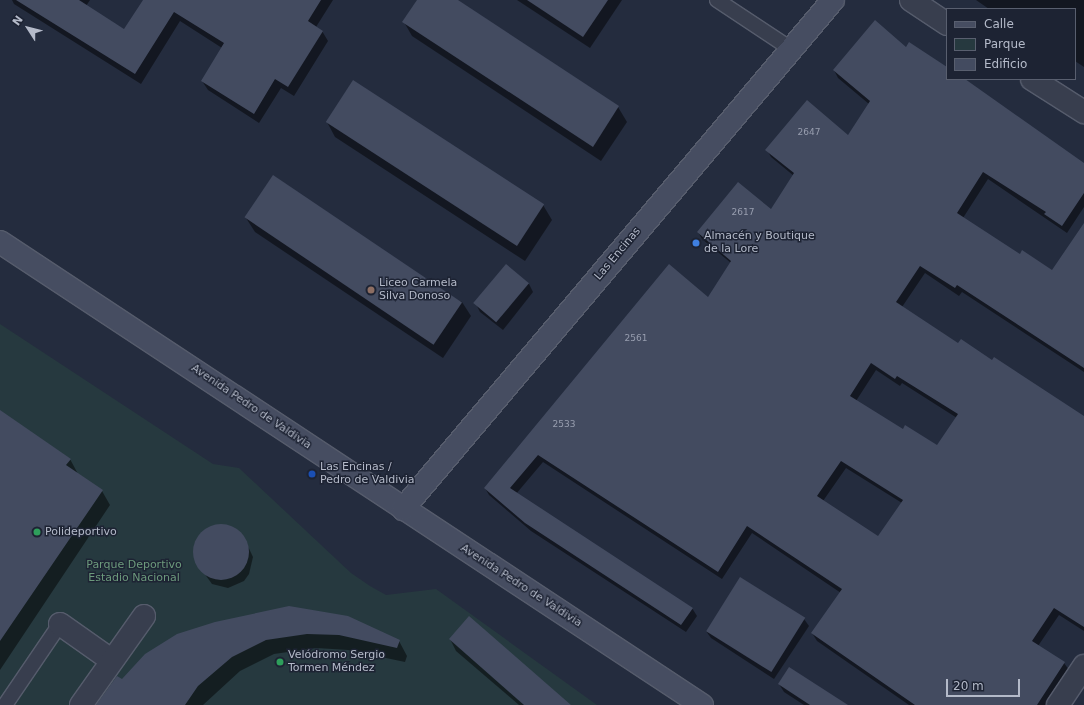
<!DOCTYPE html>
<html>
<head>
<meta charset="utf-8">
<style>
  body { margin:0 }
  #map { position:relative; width:1084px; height:705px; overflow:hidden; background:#242c3e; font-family:"DejaVu Sans",sans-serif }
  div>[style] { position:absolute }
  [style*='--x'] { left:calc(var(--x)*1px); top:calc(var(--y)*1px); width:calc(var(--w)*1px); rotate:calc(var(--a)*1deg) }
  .green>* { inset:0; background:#26393f }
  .shadow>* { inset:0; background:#0007 }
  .building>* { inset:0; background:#434b60; transform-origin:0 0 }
  .round { border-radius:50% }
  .roads { filter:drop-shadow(1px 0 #565c6c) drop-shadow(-1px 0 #565c6c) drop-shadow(0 1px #565c6c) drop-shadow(0 -1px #565c6c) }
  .lane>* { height:14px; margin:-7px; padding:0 7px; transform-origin:7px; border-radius:7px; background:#383e4e }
  .street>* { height:22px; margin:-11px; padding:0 11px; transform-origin:11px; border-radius:11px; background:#383e4e }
  .secondary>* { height:22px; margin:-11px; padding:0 11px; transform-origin:11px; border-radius:11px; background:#464d61 }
  .dots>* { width:11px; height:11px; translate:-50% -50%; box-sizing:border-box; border:2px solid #1d2333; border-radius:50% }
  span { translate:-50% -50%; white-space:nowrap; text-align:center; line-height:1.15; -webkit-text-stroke:3px #1d2333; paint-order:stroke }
  .number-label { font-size:9px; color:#989eaf }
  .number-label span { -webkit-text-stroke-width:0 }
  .poi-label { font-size:11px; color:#b4bac9 }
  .left { translate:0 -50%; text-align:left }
  .street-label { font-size:11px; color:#b4bac9 }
  .park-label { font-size:11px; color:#6c9a7c }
  .legend { position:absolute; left:946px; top:8px; width:130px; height:72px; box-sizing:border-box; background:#1d2333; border:1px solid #595f6f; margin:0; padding:5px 7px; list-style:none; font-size:12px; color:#b4bac9 }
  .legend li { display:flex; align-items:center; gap:8px; height:20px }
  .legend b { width:20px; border:1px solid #595f6f }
  .north { position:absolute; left:8px; top:8px; width:40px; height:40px; -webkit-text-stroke:3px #1d2333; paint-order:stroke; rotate:306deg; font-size:11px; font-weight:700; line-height:16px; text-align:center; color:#b4bac9 }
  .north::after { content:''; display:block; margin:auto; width:14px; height:18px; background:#b4bac9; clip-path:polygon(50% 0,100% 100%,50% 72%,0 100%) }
  .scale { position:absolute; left:946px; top:679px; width:74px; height:18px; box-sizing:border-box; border:2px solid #b4bac9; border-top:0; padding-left:5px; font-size:12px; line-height:14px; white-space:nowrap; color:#b4bac9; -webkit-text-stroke:3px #1d2333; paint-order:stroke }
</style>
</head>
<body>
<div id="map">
  <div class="green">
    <i style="clip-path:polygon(0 324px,213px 464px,239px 468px,351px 573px,370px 586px,386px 595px,436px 589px,597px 705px,0 705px)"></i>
  </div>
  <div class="shadow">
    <i style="clip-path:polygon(12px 0,90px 0,86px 6px,125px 30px,144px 0,333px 0,316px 27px,322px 31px,328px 41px,294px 96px,281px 88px,259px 123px,208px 90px,202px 81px,222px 48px,180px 21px,141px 84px,14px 4px)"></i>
    <i style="clip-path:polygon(418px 0,456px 0,618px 107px,627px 122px,601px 161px,412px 36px,404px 22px)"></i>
    <i style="clip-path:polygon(517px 0,622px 0,590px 48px)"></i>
    <i style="clip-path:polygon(976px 0,1084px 0,1084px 67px,1075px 61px,1075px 9px,989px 9px)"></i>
    <i style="clip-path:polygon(evenodd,906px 49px,947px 69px,947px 79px,963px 79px,1084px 164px,1084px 207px,1067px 233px,988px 179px,963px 218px,1020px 255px,1053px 272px,1084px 231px,1084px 372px,962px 292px,959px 296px,925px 273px,902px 307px,959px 345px,1084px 418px,1084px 631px,1059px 615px,1038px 646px,1064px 663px,1069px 670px,1046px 705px,909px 705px,817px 641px,812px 633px,841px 593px,752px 533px,722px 579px,543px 462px,516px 494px,692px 608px,697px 616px,686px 632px,531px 531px,489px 495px,485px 488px,708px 298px,731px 263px,702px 239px,698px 232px,771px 211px,794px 176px,771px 157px,767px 150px,848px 136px,869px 104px,838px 78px,834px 70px,906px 49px,876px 370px,900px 386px,902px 383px,957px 418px,937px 446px,903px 430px,856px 401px,876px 370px,906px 49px,846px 468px,902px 503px,878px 537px,823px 501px,846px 468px)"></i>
    <i style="clip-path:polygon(327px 122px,543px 205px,552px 220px,525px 261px,335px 137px)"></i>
    <i style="clip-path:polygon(246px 218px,462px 302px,471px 316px,443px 358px,255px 232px)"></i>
    <i style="clip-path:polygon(506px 266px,529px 284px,533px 292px,503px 330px,480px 312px,476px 304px)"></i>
    <i style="clip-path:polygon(0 411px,70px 459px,78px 474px,102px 491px,110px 505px,0 670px)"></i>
    <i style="clip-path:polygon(214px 526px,232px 527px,245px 540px,253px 557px,249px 574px,244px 581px,228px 588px,212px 584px,196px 562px,194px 554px,199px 537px)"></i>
    <i style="clip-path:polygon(289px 607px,399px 641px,407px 656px,405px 662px,348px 650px,316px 648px,274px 654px,240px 671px,203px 705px,98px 705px,122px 680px)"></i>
    <i style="clip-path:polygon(804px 619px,809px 626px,774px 679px,711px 638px,706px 631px)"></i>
    <i style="clip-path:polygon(450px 639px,569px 705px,519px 705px,456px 651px)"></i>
    <i style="clip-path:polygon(779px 684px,846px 705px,804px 705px,784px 692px)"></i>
  </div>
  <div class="building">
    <i style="clip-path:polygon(16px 0,79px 0,124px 29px,143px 0,321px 0,308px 21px,323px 31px,288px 87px,275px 79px,254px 114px,201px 81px,224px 43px,174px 12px,135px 74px)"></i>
    <i style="clip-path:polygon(417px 0,458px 0,619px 106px,593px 147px,402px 22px)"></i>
    <i style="clip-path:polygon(527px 0,608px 0,583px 37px)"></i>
    <i style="clip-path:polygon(evenodd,875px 20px,906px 47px,909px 42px,947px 67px,947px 79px,965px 79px,1084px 163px,1084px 193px,1062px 226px,1044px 214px,1046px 212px,983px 172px,957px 213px,1020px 254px,1022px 250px,1052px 270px,1084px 223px,1084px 368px,957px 285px,955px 288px,920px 266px,896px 302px,958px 343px,961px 339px,992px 360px,994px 357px,1084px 416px,1084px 627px,1054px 608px,1032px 641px,1065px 662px,1037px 705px,915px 705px,811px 633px,842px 589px,747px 526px,718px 572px,538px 455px,510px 488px,693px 608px,681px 625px,525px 523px,484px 488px,669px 264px,708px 297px,731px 261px,697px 232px,738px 182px,771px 209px,794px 173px,765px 150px,807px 100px,848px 135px,870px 101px,833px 70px,875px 20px,871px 363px,895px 379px,897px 376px,958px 414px,937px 445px,905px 425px,903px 429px,850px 396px,871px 363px,875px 20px,841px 461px,903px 500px,878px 536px,817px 496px,841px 461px)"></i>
    <i style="left:353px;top:80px;width:228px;height:50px;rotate:33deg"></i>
    <i style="left:273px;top:175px;width:228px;height:51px;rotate:34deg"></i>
    <i style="left:506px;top:264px;width:30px;height:51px;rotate:40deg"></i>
    <i style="clip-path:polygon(0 410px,71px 459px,66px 465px,103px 490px,0 641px)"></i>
    <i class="round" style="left:193px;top:524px;width:56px;height:56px"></i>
    <i style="left:740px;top:577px;width:77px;height:64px;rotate:32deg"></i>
    <i style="clip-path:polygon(289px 606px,348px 616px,400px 640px,397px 648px,339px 635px,307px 634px,266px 640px,232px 657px,198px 686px,185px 705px,96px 705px,117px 676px,122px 679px,145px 654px,177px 634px,215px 622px)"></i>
    <i style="clip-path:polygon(469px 616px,571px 705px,524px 705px,449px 639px)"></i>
    <i style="clip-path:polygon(789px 667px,848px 705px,810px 705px,778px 684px)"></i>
  </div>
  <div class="roads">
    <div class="lane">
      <i style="--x:717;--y:0;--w:89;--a:33.5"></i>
      <i style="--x:5;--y:705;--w:98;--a:-55.8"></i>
    </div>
    <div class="street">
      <i style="--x:911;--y:0;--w:43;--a:33.7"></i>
      <i style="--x:1032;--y:79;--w:62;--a:32.4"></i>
      <i style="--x:60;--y:624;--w:62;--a:35.2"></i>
      <i style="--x:81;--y:705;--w:109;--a:-54.7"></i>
      <i style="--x:1058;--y:705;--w:47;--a:-56.3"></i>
    </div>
    <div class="secondary">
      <i style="--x:0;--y:242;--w:841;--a:33.41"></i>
      <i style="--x:403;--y:509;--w:666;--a:-49.81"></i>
    </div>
  </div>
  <div class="dots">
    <i style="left:696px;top:243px;background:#3f7fe0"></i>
    <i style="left:371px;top:290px;background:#8d6e63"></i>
    <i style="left:312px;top:474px;background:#1a4fb4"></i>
    <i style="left:37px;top:532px;background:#2e9e5b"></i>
    <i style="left:280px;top:662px;background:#2e9e5b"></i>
  </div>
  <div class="number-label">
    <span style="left:809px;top:132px">2647</span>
    <span style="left:743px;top:212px">2617</span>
    <span style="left:636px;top:338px">2561</span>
    <span style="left:564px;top:424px">2533</span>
  </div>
  <div class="poi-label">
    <span class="left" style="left:704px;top:243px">Almacén y Boutique<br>de la Lore</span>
    <span class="left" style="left:379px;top:290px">Liceo Carmela<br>Silva Donoso</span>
    <span class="left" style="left:320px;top:474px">Las Encinas /<br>Pedro de Valdivia</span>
    <span class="left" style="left:45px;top:532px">Polideportivo</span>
    <span class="left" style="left:288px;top:662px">Velódromo Sergio<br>Tormen Méndez</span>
  </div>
  <div class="street-label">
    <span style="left:618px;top:254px;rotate:-50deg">Las Encinas</span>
    <span style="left:251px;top:407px;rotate:34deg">Avenida Pedro de Valdivia</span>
    <span style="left:521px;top:586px;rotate:33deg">Avenida Pedro de Valdivia</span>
  </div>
  <div class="park-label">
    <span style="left:134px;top:572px">Parque Deportivo<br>Estadio Nacional</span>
  </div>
  <ul class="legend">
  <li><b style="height:5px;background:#464d61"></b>Calle</li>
  <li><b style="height:11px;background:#26393f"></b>Parque</li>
  <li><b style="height:11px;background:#434b60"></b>Edificio</li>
  </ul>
  <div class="north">N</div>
  <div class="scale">20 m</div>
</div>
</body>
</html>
